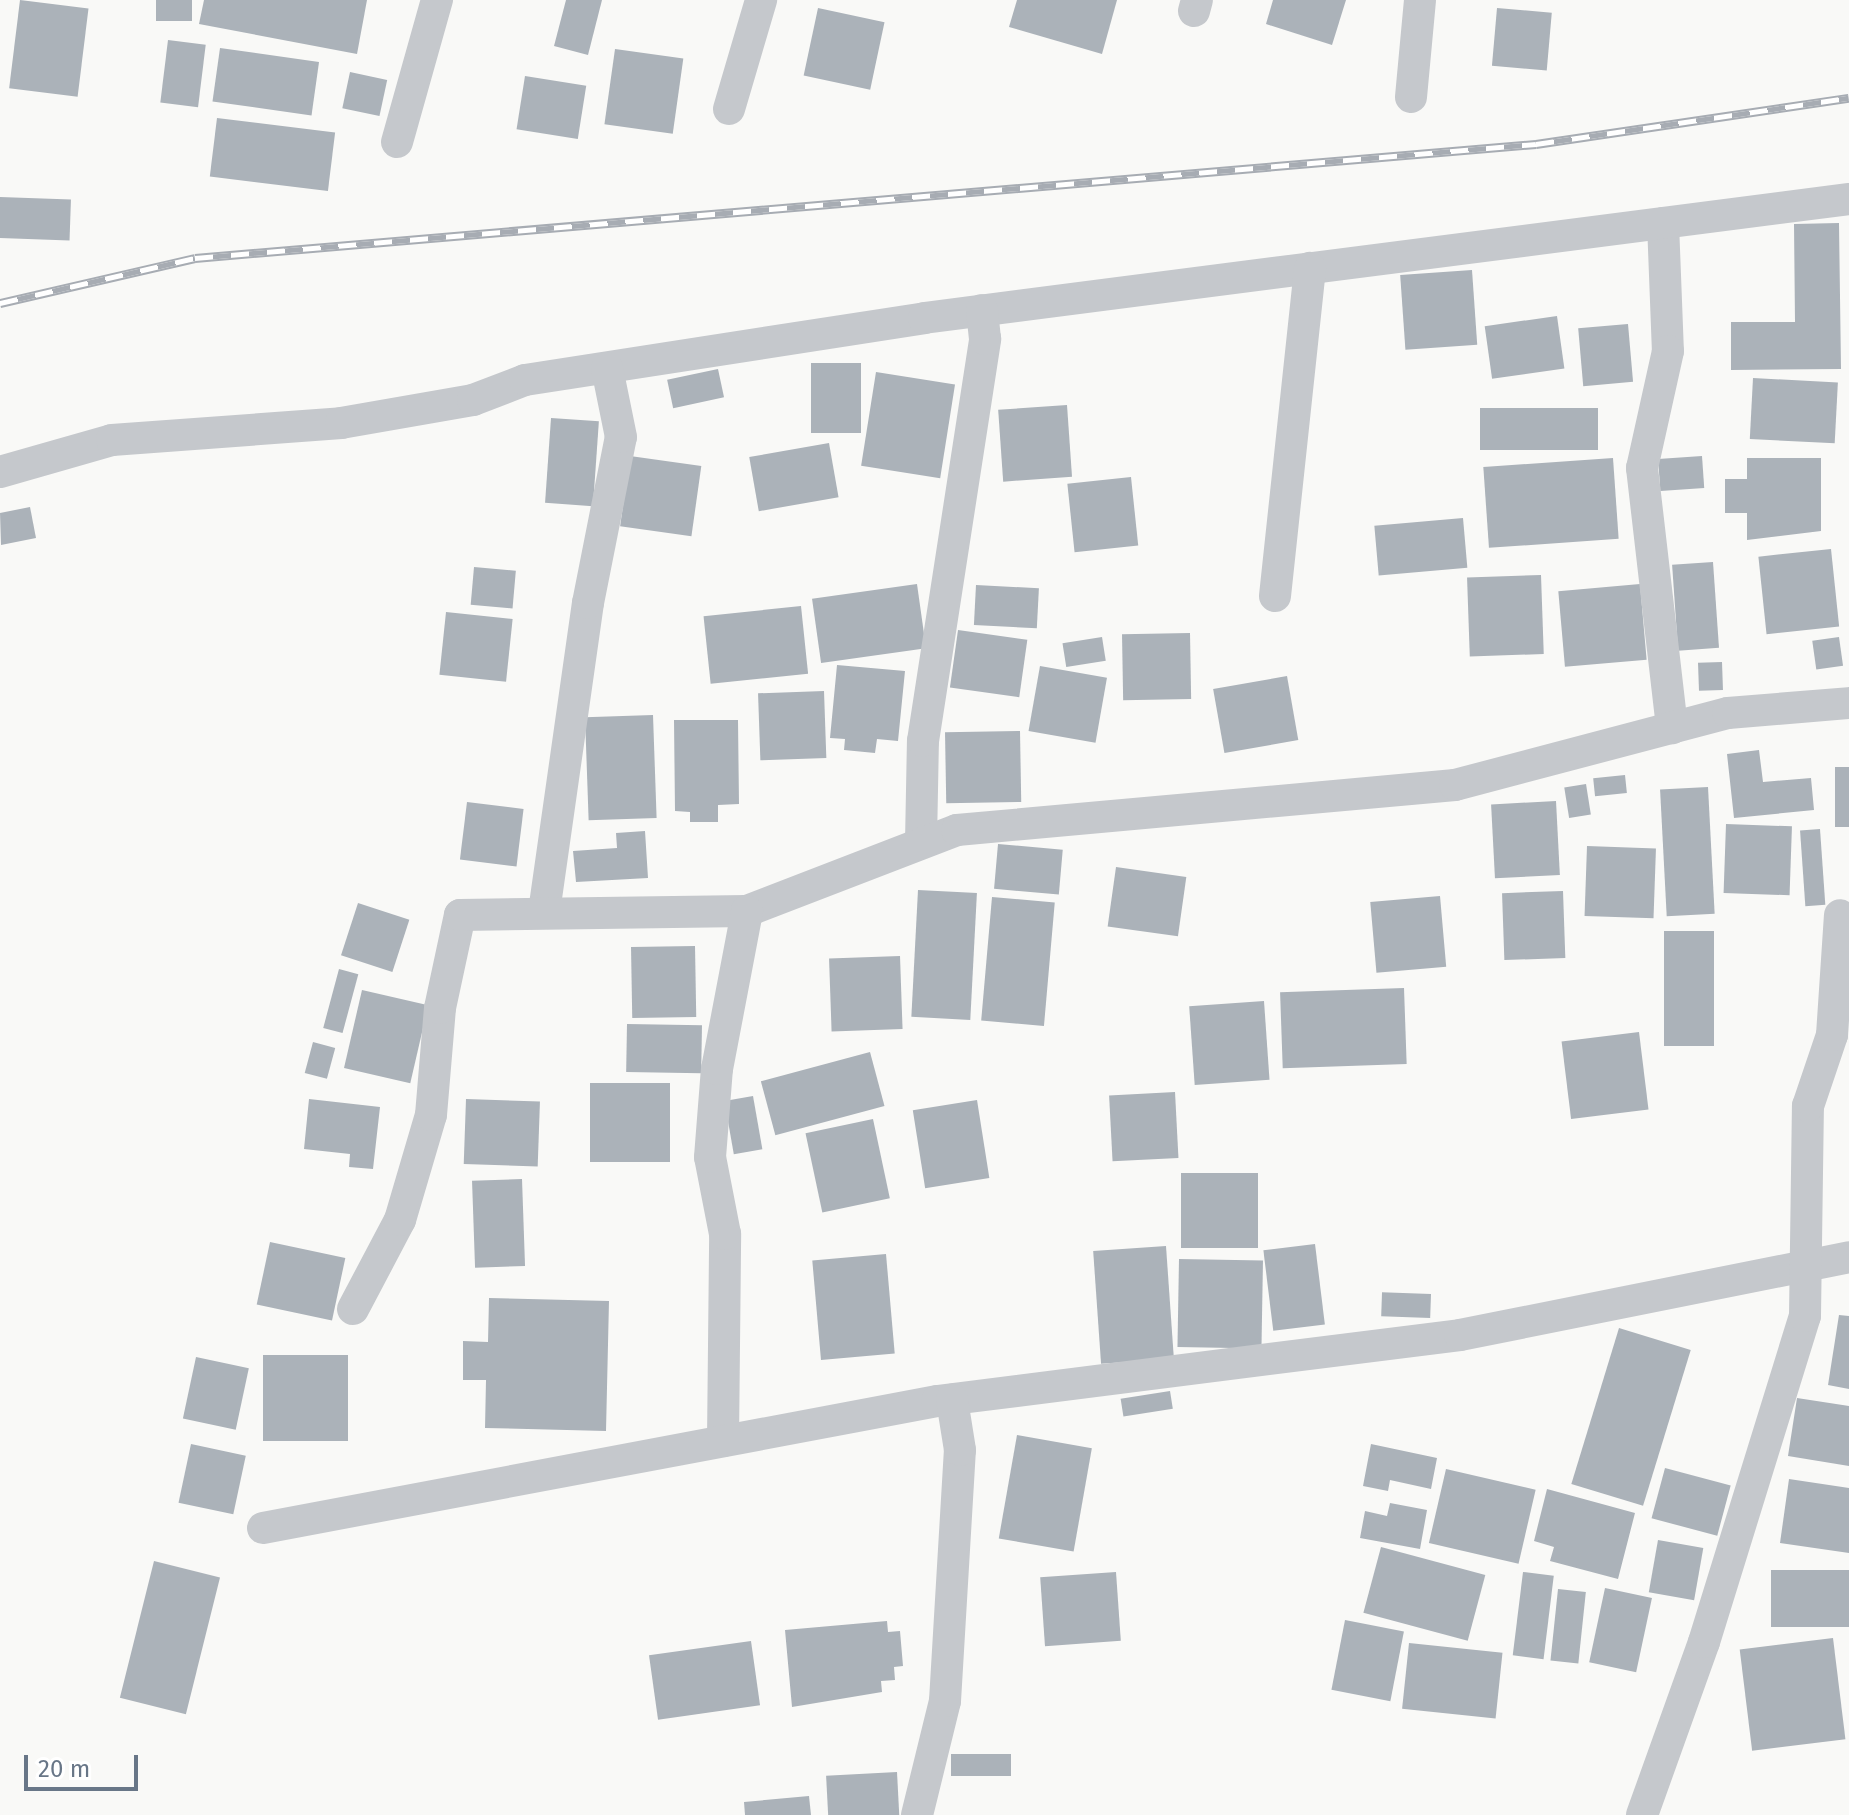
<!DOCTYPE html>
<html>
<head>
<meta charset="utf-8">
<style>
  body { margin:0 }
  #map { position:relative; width:1849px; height:1815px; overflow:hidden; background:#f9f9f7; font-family:"Fira Sans",sans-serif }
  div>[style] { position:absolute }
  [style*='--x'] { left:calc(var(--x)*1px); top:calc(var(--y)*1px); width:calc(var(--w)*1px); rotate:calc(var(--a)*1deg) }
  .building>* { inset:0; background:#abb2b9; transform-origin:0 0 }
  .street>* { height:32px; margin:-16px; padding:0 16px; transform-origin:16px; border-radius:16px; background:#c5c8cc }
  .rail>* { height:9px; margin-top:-4.5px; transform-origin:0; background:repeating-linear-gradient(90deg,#fff 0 18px,#a7acb3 0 36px); box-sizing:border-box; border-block:2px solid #a7acb3 }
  span { translate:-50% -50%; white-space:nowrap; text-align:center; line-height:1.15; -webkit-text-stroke:8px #fff; paint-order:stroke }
  .scale { position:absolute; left:24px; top:1755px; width:114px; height:36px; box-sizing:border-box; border:4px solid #687687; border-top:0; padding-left:10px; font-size:24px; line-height:28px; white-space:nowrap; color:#687687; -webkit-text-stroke:6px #fff; paint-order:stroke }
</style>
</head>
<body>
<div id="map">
  <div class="building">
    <i style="left:20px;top:0;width:69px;height:89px;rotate:7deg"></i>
    <i style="left:156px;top:0;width:36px;height:21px"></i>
    <i style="clip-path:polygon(204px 0,367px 0,357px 54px,199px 24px)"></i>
    <i style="clip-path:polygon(566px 0,602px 0,588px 55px,554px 46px)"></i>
    <i style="clip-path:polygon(1017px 0,1117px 0,1102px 54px,1009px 27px)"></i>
    <i style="clip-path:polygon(1273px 0,1346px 0,1332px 45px,1266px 24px)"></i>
    <i style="left:818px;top:8px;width:68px;height:69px;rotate:12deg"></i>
    <i style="left:1497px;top:8px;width:55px;height:58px;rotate:5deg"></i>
    <i style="left:168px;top:40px;width:38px;height:63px;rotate:7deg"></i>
    <i style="left:220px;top:48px;width:100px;height:54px;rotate:8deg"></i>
    <i style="left:615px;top:49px;width:69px;height:76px;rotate:8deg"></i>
    <i style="left:350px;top:72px;width:38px;height:37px;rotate:12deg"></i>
    <i style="left:525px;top:76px;width:62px;height:54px;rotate:9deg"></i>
    <i style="left:217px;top:118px;width:119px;height:59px;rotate:7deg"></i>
    <i style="left:0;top:197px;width:71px;height:41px;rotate:2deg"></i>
    <i style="clip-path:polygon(1839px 223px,1841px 369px,1731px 370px,1731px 322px,1795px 322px,1794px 224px)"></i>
    <i style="left:1472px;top:270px;width:75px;height:72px;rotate:86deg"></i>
    <i style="left:1557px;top:316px;width:53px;height:73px;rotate:82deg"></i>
    <i style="left:1628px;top:324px;width:58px;height:50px;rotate:85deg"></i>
    <i style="left:811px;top:363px;width:50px;height:70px"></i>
    <i style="left:718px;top:369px;width:29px;height:52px;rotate:78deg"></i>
    <i style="left:876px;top:372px;width:80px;height:95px;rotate:9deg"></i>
    <i style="left:1753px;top:378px;width:85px;height:61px;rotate:3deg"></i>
    <i style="left:1067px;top:405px;width:72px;height:69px;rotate:86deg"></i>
    <i style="left:1598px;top:408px;width:42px;height:118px;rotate:90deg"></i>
    <i style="left:551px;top:418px;width:48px;height:85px;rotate:4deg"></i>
    <i style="left:829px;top:443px;width:55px;height:81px;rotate:80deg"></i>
    <i style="left:630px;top:456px;width:72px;height:71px;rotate:8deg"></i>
    <i style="left:1702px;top:456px;width:32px;height:44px;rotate:86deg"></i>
    <i style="left:1613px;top:458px;width:81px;height:130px;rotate:86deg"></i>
    <i style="clip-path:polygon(1747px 458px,1821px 458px,1821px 531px,1747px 540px,1747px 513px,1725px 513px,1725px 479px,1747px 479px)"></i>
    <i style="left:1131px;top:477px;width:69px;height:64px;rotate:84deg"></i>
    <i style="clip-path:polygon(30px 507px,36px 538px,1px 545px,0 513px)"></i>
    <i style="left:1463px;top:518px;width:50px;height:89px;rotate:85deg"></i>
    <i style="left:1831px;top:549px;width:78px;height:73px;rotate:84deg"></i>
    <i style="left:1713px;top:562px;width:86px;height:41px;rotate:86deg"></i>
    <i style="left:474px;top:567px;width:42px;height:38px;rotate:5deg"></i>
    <i style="left:1541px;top:575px;width:79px;height:74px;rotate:88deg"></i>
    <i style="left:917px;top:584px;width:65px;height:106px;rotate:82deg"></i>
    <i style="left:1640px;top:584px;width:76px;height:82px;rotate:85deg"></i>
    <i style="left:976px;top:585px;width:63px;height:40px;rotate:3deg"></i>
    <i style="left:801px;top:606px;width:68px;height:98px;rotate:84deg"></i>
    <i style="left:446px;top:612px;width:67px;height:63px;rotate:6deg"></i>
    <i style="left:958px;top:630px;width:70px;height:58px;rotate:8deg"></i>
    <i style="left:1190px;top:633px;width:66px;height:68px;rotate:89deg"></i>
    <i style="left:1102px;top:637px;width:24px;height:40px;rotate:81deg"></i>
    <i style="left:1839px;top:637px;width:29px;height:27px;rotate:82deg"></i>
    <i style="left:1722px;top:662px;width:28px;height:24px;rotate:88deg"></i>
    <i style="clip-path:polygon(837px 665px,905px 671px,898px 741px,877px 739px,875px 753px,844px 750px,845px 739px,830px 738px)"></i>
    <i style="left:1040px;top:666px;width:68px;height:66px;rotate:10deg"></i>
    <i style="left:1287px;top:676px;width:65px;height:75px;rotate:80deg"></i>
    <i style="left:824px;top:691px;width:67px;height:66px;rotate:88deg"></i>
    <i style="left:653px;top:715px;width:103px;height:68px;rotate:88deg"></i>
    <i style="clip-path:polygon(674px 720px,738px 720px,739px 804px,718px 805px,718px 822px,690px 822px,690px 812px,675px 811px)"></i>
    <i style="left:1020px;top:731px;width:71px;height:75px;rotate:89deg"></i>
    <i style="clip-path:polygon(1759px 750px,1763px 782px,1811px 778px,1814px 810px,1734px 818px,1727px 754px)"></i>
    <i style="left:1835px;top:767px;width:14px;height:60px"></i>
    <i style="left:1625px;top:775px;width:18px;height:32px;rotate:84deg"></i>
    <i style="left:1586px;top:784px;width:31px;height:22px;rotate:81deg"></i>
    <i style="left:1708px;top:787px;width:127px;height:48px;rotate:87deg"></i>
    <i style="left:1556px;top:801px;width:74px;height:65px;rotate:87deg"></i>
    <i style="left:467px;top:802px;width:57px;height:58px;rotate:7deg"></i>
    <i style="left:1726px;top:824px;width:66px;height:69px;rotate:2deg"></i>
    <i style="left:1820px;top:829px;width:76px;height:20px;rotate:86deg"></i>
    <i style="clip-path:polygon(645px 831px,648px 878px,576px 882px,573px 851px,617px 848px,616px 833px)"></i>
    <i style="left:998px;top:844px;width:65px;height:45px;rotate:5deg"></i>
    <i style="left:1587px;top:846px;width:69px;height:70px;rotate:2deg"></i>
    <i style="left:1116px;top:867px;width:71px;height:60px;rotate:8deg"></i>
    <i style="left:918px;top:890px;width:59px;height:127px;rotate:3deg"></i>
    <i style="left:1563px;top:891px;width:67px;height:61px;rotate:88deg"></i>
    <i style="left:1440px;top:896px;width:71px;height:70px;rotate:85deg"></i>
    <i style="left:992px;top:897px;width:63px;height:124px;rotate:5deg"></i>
    <i style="left:358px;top:903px;width:54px;height:55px;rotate:18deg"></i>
    <i style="left:1664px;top:931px;width:50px;height:115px"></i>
    <i style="left:695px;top:946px;width:71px;height:64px;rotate:89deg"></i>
    <i style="left:900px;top:956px;width:73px;height:71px;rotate:88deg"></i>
    <i style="left:339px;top:969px;width:20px;height:61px;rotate:15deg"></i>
    <i style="left:1404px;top:988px;width:76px;height:124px;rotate:88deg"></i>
    <i style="left:362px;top:990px;width:68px;height:80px;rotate:13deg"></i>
    <i style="left:1264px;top:1001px;width:79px;height:75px;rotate:86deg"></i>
    <i style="left:627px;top:1024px;width:75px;height:48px;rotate:1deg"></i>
    <i style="left:1639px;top:1032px;width:78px;height:78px;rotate:83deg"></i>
    <i style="left:313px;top:1042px;width:23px;height:32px;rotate:15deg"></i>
    <i style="left:870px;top:1052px;width:56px;height:113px;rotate:75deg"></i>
    <i style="left:590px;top:1083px;width:80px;height:79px"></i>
    <i style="left:1175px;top:1092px;width:66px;height:66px;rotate:87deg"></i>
    <i style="left:753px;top:1096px;width:54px;height:29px;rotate:80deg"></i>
    <i style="clip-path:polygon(309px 1099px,380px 1107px,373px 1169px,349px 1167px,350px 1154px,304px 1149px)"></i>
    <i style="left:466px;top:1099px;width:74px;height:65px;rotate:2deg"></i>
    <i style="left:977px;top:1100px;width:79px;height:65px;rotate:81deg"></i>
    <i style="left:873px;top:1119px;width:81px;height:69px;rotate:78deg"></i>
    <i style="left:1181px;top:1173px;width:77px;height:75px"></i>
    <i style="left:522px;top:1179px;width:87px;height:50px;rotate:88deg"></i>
    <i style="left:270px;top:1242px;width:77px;height:64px;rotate:12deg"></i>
    <i style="left:1315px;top:1244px;width:81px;height:52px;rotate:83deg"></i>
    <i style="left:1166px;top:1246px;width:113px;height:73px;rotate:86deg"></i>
    <i style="left:886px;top:1254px;width:100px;height:74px;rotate:85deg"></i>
    <i style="left:1179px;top:1259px;width:84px;height:88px;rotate:1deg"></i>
    <i style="left:1431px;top:1294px;width:24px;height:49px;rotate:92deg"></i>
    <i style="clip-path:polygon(489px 1298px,609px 1301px,606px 1431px,485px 1428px,486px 1380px,463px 1380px,463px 1341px,488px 1342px)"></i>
    <i style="clip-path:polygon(1839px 1315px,1849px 1316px,1849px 1389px,1828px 1385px)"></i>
    <i style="left:1619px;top:1328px;width:75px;height:163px;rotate:17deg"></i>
    <i style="left:263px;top:1355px;width:85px;height:86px"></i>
    <i style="left:196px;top:1357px;width:54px;height:63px;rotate:12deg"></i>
    <i style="left:1170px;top:1391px;width:18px;height:50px;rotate:81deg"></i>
    <i style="clip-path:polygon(1797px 1398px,1849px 1406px,1849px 1466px,1788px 1456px)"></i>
    <i style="left:1017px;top:1435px;width:76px;height:105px;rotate:10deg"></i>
    <i style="left:191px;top:1444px;width:56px;height:60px;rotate:12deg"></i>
    <i style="clip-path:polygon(1371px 1444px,1437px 1458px,1431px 1489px,1390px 1480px,1388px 1491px,1363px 1486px)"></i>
    <i style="left:1665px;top:1468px;width:68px;height:52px;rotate:15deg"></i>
    <i style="left:1446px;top:1469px;width:92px;height:76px;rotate:13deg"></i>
    <i style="clip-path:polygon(1789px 1479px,1849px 1488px,1849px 1553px,1780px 1543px)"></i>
    <i style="clip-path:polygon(1547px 1489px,1635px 1513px,1618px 1579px,1550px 1561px,1554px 1547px,1534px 1541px)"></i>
    <i style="clip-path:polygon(1390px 1503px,1427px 1510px,1420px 1549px,1360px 1538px,1365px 1511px,1387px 1516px)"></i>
    <i style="left:1658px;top:1540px;width:46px;height:53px;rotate:10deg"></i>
    <i style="left:1381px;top:1547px;width:108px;height:68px;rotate:15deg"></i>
    <i style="left:154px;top:1561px;width:68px;height:141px;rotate:14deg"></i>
    <i style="left:1849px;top:1570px;width:57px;height:78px;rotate:90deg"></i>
    <i style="left:1116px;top:1572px;width:69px;height:76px;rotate:86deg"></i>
    <i style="left:1523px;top:1572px;width:31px;height:84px;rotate:7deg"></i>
    <i style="left:1605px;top:1588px;width:48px;height:76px;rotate:12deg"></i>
    <i style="left:1558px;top:1589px;width:28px;height:72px;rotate:6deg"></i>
    <i style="left:1345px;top:1620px;width:60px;height:71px;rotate:11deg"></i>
    <i style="clip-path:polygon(887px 1621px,888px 1632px,900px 1631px,903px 1666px,894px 1667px,895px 1680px,881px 1681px,882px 1692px,792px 1707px,785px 1630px)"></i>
    <i style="left:1833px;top:1638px;width:102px;height:94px;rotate:83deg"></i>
    <i style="left:751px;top:1641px;width:65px;height:103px;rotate:82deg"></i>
    <i style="left:1409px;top:1643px;width:94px;height:66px;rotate:6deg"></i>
    <i style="left:1011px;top:1754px;width:22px;height:60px;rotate:90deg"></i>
    <i style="left:897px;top:1772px;width:43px;height:71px;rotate:87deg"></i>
    <i style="clip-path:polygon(809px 1796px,811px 1815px,745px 1815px,744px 1802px)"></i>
  </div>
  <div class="street">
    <i style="--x:1194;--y:11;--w:11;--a:-75"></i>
    <i style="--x:1411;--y:97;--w:97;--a:-84.7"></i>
    <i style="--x:729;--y:109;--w:114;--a:-73.6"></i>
    <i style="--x:397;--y:142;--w:148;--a:-74.3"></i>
    <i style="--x:1663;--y:223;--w:128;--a:87.8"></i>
    <i style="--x:1668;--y:351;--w:120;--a:102.5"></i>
    <i style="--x:1642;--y:468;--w:262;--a:83.4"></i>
    <i style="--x:0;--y:472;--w:116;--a:-15.9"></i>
    <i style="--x:112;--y:440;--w:230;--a:-4.2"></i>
    <i style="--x:341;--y:423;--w:134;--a:-9.9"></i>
    <i style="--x:473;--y:400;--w:56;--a:-21"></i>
    <i style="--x:525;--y:380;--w:404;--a:-8.8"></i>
    <i style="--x:924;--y:318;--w:933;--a:-7.33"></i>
    <i style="--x:1275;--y:596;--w:330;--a:-83.9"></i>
    <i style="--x:921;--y:842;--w:101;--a:-88.9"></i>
    <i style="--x:923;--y:741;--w:407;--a:-81.2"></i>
    <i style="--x:985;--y:339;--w:29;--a:-96"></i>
    <i style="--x:544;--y:912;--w:312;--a:-81.9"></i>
    <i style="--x:588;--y:603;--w:169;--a:-78.8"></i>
    <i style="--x:621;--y:437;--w:70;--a:-101.5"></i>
    <i style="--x:353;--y:1309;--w:101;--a:-62.2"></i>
    <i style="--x:400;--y:1220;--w:109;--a:-73.6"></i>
    <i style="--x:431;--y:1115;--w:107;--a:-85.2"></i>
    <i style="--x:440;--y:1008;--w:95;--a:-77.9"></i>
    <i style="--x:460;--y:915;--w:287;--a:-0.8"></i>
    <i style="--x:747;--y:911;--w:225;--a:-21.1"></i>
    <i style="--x:957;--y:830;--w:500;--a:-5.16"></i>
    <i style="--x:1455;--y:785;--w:282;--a:-14.8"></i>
    <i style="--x:1728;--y:713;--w:121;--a:-4.7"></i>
    <i style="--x:723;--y:1441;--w:207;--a:-89.4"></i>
    <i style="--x:725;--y:1234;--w:78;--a:-101"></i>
    <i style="--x:710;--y:1157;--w:88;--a:-85.5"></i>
    <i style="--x:717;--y:1069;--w:161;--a:-79.2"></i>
    <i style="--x:263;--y:1528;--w:686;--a:-10.67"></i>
    <i style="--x:937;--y:1401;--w:527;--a:-7.19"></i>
    <i style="--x:1460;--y:1335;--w:397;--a:-11.3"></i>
    <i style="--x:917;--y:1815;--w:117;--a:-76.2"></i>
    <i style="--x:945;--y:1701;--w:251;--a:-86.6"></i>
    <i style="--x:960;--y:1450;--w:51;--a:-99.1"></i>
    <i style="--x:1642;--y:1815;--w:184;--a:-70.3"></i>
    <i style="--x:1704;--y:1642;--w:341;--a:-72.8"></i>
    <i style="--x:1805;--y:1316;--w:210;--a:-89.2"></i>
    <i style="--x:1808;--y:1106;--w:75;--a:-71.3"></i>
    <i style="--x:1832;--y:1035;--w:120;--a:-86.2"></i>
  </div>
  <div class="rail">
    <i style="--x:0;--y:303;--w:200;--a:-13"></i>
    <i style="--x:195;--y:258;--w:1346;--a:-4.86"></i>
    <i style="--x:1536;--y:144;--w:316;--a:-8.4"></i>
  </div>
  <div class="scale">20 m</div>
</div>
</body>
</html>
